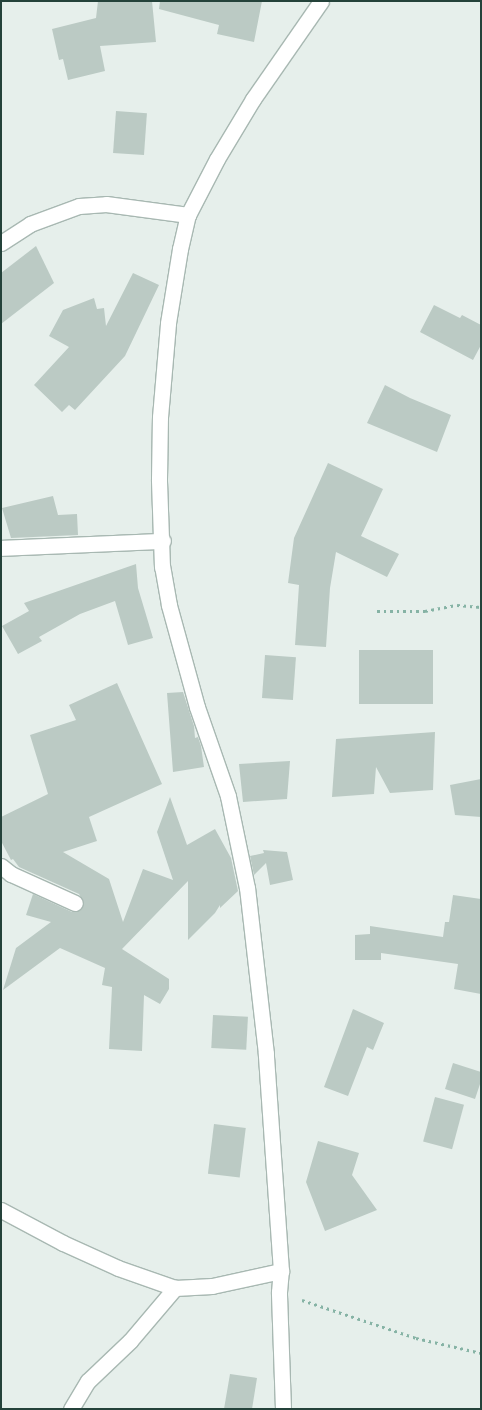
<!DOCTYPE html>
<html>
<head>
<meta charset="utf-8">
<style>
  body { margin:0 }
  #map { position:relative; width:482px; height:1410px; overflow:hidden; background:#e6efeb; font-family:"DejaVu Sans",sans-serif }
  div>[style] { position:absolute }
  [style*='--x'] { left:calc(var(--x)*1px); top:calc(var(--y)*1px); width:calc(var(--w)*1px); rotate:calc(var(--a)*1deg) }
  .building>* { inset:0; background:#bbcac4; transform-origin:0 0 }
  .path>* { height:3px; margin-top:-1.5px; transform-origin:0; background:repeating-linear-gradient(90deg,#86b3a5 0 2.5px,transparent 0 6.5px) }
  .roads { filter:drop-shadow(1px 0 #a8b8b2) drop-shadow(-1px 0 #a8b8b2) drop-shadow(0 1px #a8b8b2) drop-shadow(0 -1px #a8b8b2) }
  .minor>* { height:15px; margin:-7.5px; padding:0 7.5px; transform-origin:7.5px; border-radius:7.5px; background:#fff }
  span { translate:-50% -50%; white-space:nowrap; text-align:center; line-height:1.15; -webkit-text-stroke:4px #f7fbf9; paint-order:stroke }
  .frame { position:absolute; inset:0; border:2px solid #24423a; pointer-events:none }
</style>
</head>
<body>
<div id="map">
  <div class="building">
    <i style="clip-path:polygon(98px 1px,152px 1px,156px 42px,100px 46px,105px 71px,68px 80px,63px 59px,59px 60px,52px 29px,96px 18px)"></i>
    <i style="clip-path:polygon(160px 1px,262px 1px,254px 42px,217px 34px,219px 25px,159px 9px)"></i>
    <i style="left:116px;top:111px;width:31px;height:42px;rotate:4deg"></i>
    <i style="clip-path:polygon(36px 246px,54px 283px,1px 324px,1px 273px)"></i>
    <i style="clip-path:polygon(133px 273px,159px 285px,125px 356px,75px 410px,69px 405px,62px 412px,34px 385px,69px 347px,49px 336px,63px 310px,94px 298px,97px 309px,104px 308px,106px 326px)"></i>
    <i style="clip-path:polygon(434px 305px,460px 318px,462px 315px,481px 325px,481px 345px,473px 360px,420px 332px)"></i>
    <i style="clip-path:polygon(385px 385px,410px 398px,451px 415px,437px 452px,367px 423px)"></i>
    <i style="clip-path:polygon(328px 463px,383px 489px,361px 536px,399px 554px,387px 577px,336px 552px,330px 588px,326px 647px,295px 645px,299px 585px,288px 583px,294px 538px)"></i>
    <i style="clip-path:polygon(53px 496px,58px 515px,77px 514px,78px 535px,11px 538px,2px 508px)"></i>
    <i style="clip-path:polygon(136px 564px,138px 588px,153px 638px,128px 645px,115px 601px,80px 614px,39px 637px,42px 641px,18px 654px,2px 626px,29px 611px,24px 603px)"></i>
    <i style="left:359px;top:650px;width:74px;height:54px"></i>
    <i style="left:265px;top:655px;width:31px;height:43px;rotate:4deg"></i>
    <i style="clip-path:polygon(117px 683px,162px 784px,89px 817px,97px 841px,63px 852px,109px 879px,123px 922px,143px 869px,173px 880px,157px 832px,170px 797px,187px 845px,215px 829px,231px 858px,238px 891px,220px 908px,220px 905px,215px 913px,188px 940px,188px 881px,122px 949px,169px 979px,169px 989px,160px 1004px,144px 995px,142px 1051px,109px 1049px,112px 987px,102px 985px,105px 968px,60px 948px,3px 990px,16px 948px,51px 922px,26px 915px,33px 894px,72px 912px,81px 910px,84px 903px,79px 894px,19px 867px,13px 859px,11px 860px,1px 841px,1px 817px,48px 794px,30px 735px,76px 720px,69px 705px)"></i>
    <i style="clip-path:polygon(183px 692px,194px 726px,195px 738px,198px 737px,201px 746px,204px 767px,173px 772px,167px 693px)"></i>
    <i style="clip-path:polygon(435px 732px,433px 790px,390px 793px,376px 767px,374px 794px,332px 797px,336px 739px)"></i>
    <i style="clip-path:polygon(290px 761px,287px 799px,243px 802px,239px 764px)"></i>
    <i style="clip-path:polygon(481px 779px,481px 817px,455px 815px,450px 785px)"></i>
    <i style="clip-path:polygon(263px 850px,287px 852px,293px 880px,270px 885px,266px 863px,254px 875px,250px 856px,264px 853px)"></i>
    <i style="clip-path:polygon(453px 895px,481px 899px,481px 994px,454px 989px,458px 964px,381px 953px,381px 960px,355px 960px,355px 935px,370px 934px,370px 926px,443px 937px,445px 922px,449px 922px)"></i>
    <i style="clip-path:polygon(353px 1009px,384px 1023px,373px 1050px,367px 1047px,348px 1096px,324px 1087px)"></i>
    <i style="left:213px;top:1015px;width:35px;height:33px;rotate:3deg"></i>
    <i style="clip-path:polygon(453px 1063px,481px 1072px,481px 1081px,475px 1099px,445px 1089px)"></i>
    <i style="left:435px;top:1097px;width:30px;height:46px;rotate:15deg"></i>
    <i style="left:214px;top:1124px;width:32px;height:50px;rotate:7deg"></i>
    <i style="clip-path:polygon(318px 1141px,359px 1153px,352px 1175px,377px 1210px,325px 1231px,306px 1182px)"></i>
    <i style="clip-path:polygon(230px 1374px,257px 1378px,252px 1409px,224px 1409px)"></i>
  </div>
  <div class="path">
    <i style="--x:377;--y:611;--w:48;--a:0"></i>
    <i style="--x:425;--y:611;--w:33;--a:-11"></i>
    <i style="--x:457;--y:605;--w:24;--a:5"></i>
    <i style="--x:302;--y:1300;--w:120;--a:18.4"></i>
    <i style="--x:416;--y:1338;--w:67;--a:13"></i>
  </div>
  <div class="roads">
    <div class="minor">
      <i style="--x:1;--y:243;--w:35;--a:-33"></i>
      <i style="--x:30;--y:224;--w:52;--a:-20.2"></i>
      <i style="--x:79;--y:206;--w:27;--a:-4"></i>
      <i style="--x:106;--y:204;--w:83;--a:7.6"></i>
      <i style="--x:1;--y:548;--w:162;--a:-2.5"></i>
      <i style="--x:1;--y:866;--w:13;--a:39"></i>
      <i style="--x:11;--y:874;--w:70;--a:24.4"></i>
      <i style="--x:1;--y:1210;--w:70;--a:28"></i>
      <i style="--x:63;--y:1243;--w:60;--a:24.4"></i>
      <i style="--x:118;--y:1268;--w:60;--a:19.3"></i>
      <i style="--x:175;--y:1288;--w:37;--a:-3"></i>
      <i style="--x:212;--y:1286;--w:71;--a:-12.3"></i>
      <i style="--x:71;--y:1409;--w:33;--a:-59"></i>
      <i style="--x:88;--y:1381;--w:58;--a:-43.6"></i>
      <i style="--x:130;--y:1341;--w:70;--a:-49.7"></i>
      <i style="--x:283;--y:1409;--w:117;--a:-92"></i>
      <i style="--x:279;--y:1292;--w:21;--a:-85"></i>
      <i style="--x:281;--y:1271;--w:218;--a:-94"></i>
      <i style="--x:266;--y:1054;--w:167;--a:-96.5"></i>
      <i style="--x:247;--y:888;--w:94;--a:-101.7"></i>
      <i style="--x:228;--y:796;--w:94;--a:-109.2"></i>
      <i style="--x:197;--y:707;--w:106;--a:-105.4"></i>
      <i style="--x:169;--y:605;--w:39;--a:-100"></i>
      <i style="--x:162;--y:567;--w:88;--a:-92"></i>
      <i style="--x:159;--y:479;--w:62;--a:-89.1"></i>
      <i style="--x:160;--y:417;--w:94;--a:-85.1"></i>
      <i style="--x:168;--y:323;--w:75;--a:-80.8"></i>
      <i style="--x:180;--y:249;--w:35;--a:-77"></i>
      <i style="--x:188;--y:215;--w:63;--a:-62.6"></i>
      <i style="--x:217;--y:159;--w:70;--a:-59"></i>
      <i style="--x:253;--y:99;--w:119;--a:-55.2"></i>
    </div>
  </div>
  <div class="frame"></div>
</div>
</body>
</html>
